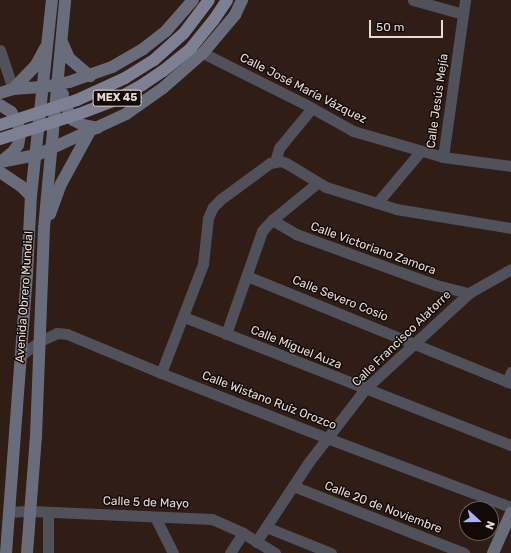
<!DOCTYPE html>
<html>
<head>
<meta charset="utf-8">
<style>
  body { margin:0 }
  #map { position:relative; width:511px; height:553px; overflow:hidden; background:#301d15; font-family:Rubik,sans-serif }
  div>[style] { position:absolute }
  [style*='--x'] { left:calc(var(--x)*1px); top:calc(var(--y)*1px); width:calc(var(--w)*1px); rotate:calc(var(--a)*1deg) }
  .street>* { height:11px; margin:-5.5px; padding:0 5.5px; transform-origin:5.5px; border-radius:5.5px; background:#50515a }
  .secondary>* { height:12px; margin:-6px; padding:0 6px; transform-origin:6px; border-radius:6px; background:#696c7a }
  .primary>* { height:12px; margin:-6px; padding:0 6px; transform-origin:6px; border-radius:6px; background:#7d8092 }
  .primary-bridge>* { height:12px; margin:-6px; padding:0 6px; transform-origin:6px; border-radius:6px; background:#7d8092 }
  span { translate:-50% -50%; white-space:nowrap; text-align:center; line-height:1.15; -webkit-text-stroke:3px #120a07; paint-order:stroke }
  .shield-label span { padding:1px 3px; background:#120a07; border:1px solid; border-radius:3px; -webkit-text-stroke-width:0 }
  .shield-label { font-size:11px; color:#e7dad5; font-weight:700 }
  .street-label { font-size:12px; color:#e7dad5 }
  .north { position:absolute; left:459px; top:501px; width:40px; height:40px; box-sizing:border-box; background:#120a07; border:1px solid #675d59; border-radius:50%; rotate:111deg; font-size:11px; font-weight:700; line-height:16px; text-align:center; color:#e7dad5 }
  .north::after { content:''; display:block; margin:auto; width:14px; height:18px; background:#a7b1fc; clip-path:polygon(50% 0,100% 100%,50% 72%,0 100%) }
  .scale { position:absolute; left:369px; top:20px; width:74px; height:18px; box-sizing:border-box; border:2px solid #e7dad5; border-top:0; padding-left:5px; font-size:12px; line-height:14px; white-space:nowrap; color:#e7dad5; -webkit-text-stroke:3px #120a07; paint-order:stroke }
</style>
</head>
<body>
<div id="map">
  <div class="street">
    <i style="--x:413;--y:0;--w:52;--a:15.6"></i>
    <i style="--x:0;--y:50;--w:41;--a:71.6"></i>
    <i style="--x:203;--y:53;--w:112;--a:26.6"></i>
    <i style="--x:303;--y:103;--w:57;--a:29.2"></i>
    <i style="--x:353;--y:131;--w:94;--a:16.1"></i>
    <i style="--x:443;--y:157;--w:69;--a:7.5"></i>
    <i style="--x:443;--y:157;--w:159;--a:-82"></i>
    <i style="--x:275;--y:162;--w:15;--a:-74"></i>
    <i style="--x:279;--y:148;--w:52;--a:-50.5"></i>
    <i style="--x:377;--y:203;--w:67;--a:-49.9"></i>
    <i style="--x:272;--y:220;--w:28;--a:30"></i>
    <i style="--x:296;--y:234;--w:149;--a:20"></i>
    <i style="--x:436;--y:285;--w:34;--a:14"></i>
    <i style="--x:247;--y:276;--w:285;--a:22.1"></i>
    <i style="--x:184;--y:317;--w:351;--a:21.4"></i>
    <i style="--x:226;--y:334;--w:109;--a:-70.7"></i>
    <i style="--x:262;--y:231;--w:15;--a:-48"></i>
    <i style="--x:272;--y:220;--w:58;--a:-39.4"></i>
    <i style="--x:21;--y:355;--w:24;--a:-36"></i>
    <i style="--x:40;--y:341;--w:19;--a:-25"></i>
    <i style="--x:57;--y:333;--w:10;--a:6"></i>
    <i style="--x:67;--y:334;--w:102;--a:22.5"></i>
    <i style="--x:161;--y:373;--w:178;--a:21.4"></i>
    <i style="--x:327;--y:438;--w:197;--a:20.6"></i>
    <i style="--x:161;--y:373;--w:117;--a:-68.9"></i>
    <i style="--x:203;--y:264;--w:46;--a:-83.8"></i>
    <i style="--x:208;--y:218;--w:12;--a:-66"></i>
    <i style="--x:213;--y:207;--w:11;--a:-45"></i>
    <i style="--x:221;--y:199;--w:61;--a:-36.3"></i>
    <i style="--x:270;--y:163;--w:11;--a:-10"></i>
    <i style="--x:281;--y:161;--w:5;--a:22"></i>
    <i style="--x:286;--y:163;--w:47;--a:31"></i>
    <i style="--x:326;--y:187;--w:73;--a:17.4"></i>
    <i style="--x:396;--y:209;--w:117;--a:9.4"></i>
    <i style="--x:507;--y:382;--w:11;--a:-68"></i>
    <i style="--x:293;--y:486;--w:184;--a:21.4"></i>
    <i style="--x:9;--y:512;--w:22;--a:-3"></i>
    <i style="--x:31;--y:511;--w:181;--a:2.5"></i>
    <i style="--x:212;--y:519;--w:34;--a:24"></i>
    <i style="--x:243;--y:533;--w:38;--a:32"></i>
    <i style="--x:155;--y:517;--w:40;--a:63.4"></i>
    <i style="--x:266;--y:527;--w:70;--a:21.8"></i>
    <i style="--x:256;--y:542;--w:95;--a:-56.6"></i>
    <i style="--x:308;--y:463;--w:93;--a:-52.4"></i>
    <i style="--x:365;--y:389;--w:142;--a:-42.7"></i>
    <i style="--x:469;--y:293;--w:48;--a:-29.7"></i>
    <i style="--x:48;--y:553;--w:41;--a:-90"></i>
    <i style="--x:230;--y:553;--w:24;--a:-57"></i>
  </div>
  <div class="secondary">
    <i style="--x:63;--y:44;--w:15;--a:67"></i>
    <i style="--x:69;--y:58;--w:28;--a:41"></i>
    <i style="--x:13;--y:89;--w:33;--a:-46"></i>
    <i style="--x:36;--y:65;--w:19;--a:-62"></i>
    <i style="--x:0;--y:93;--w:14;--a:-17"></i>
    <i style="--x:13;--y:89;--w:31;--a:-4"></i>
    <i style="--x:44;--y:87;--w:25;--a:-11"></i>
    <i style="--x:69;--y:82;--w:46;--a:-19.2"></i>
    <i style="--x:112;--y:67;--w:36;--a:-30"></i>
    <i style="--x:143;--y:49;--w:29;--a:-38"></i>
    <i style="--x:166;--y:31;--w:41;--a:-48.9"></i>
    <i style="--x:63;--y:94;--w:4;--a:104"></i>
    <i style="--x:62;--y:98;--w:8;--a:67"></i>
    <i style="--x:65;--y:105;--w:17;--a:62"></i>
    <i style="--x:73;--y:120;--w:11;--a:27"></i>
    <i style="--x:83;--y:125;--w:15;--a:11"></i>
    <i style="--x:0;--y:105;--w:13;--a:32"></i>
    <i style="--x:11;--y:112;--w:13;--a:58"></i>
    <i style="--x:18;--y:123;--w:12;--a:81"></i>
    <i style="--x:20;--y:135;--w:10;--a:101"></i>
    <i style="--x:18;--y:145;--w:9;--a:126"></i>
    <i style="--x:13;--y:152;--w:14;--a:141"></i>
    <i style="--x:0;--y:162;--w:38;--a:-11"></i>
    <i style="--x:37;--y:155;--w:98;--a:-24.7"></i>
    <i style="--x:126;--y:114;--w:45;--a:-35.1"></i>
    <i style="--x:163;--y:88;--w:53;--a:-41.2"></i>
    <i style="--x:203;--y:53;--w:50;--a:-49.9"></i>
    <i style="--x:235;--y:15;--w:17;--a:-65"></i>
    <i style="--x:0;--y:172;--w:25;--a:34"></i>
    <i style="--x:21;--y:186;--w:14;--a:45"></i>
    <i style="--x:50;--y:214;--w:32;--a:-70"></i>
    <i style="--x:61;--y:184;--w:60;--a:-61.3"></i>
    <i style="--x:6;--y:553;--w:280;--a:-85.7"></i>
    <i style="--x:27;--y:274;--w:78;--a:-87.1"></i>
    <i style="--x:31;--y:196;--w:197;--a:-83.9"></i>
    <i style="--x:27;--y:553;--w:117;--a:-85.6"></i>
    <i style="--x:36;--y:436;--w:208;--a:-87.8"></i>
    <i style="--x:44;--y:228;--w:229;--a:-84.7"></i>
    <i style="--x:493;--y:553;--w:44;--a:-65.8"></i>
  </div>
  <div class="primary">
    <i style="--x:213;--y:21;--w:25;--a:-56"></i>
    <i style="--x:77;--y:100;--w:53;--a:-24.6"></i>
    <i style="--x:125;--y:78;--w:34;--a:-32"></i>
    <i style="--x:154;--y:60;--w:40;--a:-42"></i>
    <i style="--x:184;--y:33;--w:41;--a:-52.9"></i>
  </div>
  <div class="primary-bridge">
    <i style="--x:0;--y:125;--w:81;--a:-18"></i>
    <i style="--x:0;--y:139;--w:83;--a:-17.6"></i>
    <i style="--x:79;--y:114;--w:39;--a:-21"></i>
    <i style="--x:115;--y:100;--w:31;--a:-29"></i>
    <i style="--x:142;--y:85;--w:25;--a:-34"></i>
    <i style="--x:163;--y:71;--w:36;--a:-39"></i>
    <i style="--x:191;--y:48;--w:35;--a:-51"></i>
  </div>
  <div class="shield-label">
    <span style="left:117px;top:98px">MEX 45</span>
  </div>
  <div class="street-label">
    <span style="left:303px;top:89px;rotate:27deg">Calle José María Vázquez</span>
    <span style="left:438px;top:101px;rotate:-82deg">Calle Jesús Mejía</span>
    <span style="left:373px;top:249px;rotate:20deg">Calle Victoriano Zamora</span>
    <span style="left:25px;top:297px;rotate:-86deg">Avenida Obrero Mundial</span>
    <span style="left:340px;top:299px;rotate:22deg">Calle Severo Cosío</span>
    <span style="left:402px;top:339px;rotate:-44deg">Calle Francisco Alatorre</span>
    <span style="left:296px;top:348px;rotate:22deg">Calle Miguel Auza</span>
    <span style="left:269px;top:401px;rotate:21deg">Calle Wistano Ruíz Orozco</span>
    <span style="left:146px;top:503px;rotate:2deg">Calle 5 de Mayo</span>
    <span style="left:383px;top:508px;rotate:21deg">Calle 20 de Noviembre</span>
  </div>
  <div class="north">N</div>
  <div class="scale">50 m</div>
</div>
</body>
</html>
